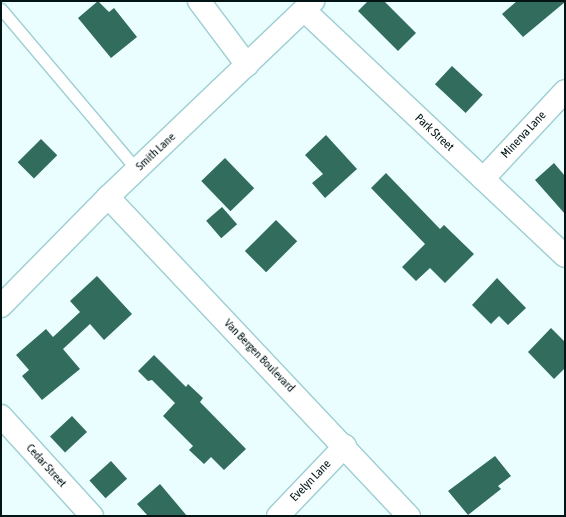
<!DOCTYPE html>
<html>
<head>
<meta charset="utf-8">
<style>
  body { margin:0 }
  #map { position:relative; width:566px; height:517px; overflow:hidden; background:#ebfeff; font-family:"Asap Condensed",sans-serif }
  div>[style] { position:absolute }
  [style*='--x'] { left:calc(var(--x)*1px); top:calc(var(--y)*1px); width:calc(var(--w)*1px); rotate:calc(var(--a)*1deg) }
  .building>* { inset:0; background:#326c5d; transform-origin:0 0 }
  .roads { filter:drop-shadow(1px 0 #9eced1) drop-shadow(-1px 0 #9eced1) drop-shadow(0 1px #9eced1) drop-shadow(0 -1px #9eced1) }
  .lane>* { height:11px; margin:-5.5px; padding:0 5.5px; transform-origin:5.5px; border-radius:5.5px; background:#fff }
  .street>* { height:22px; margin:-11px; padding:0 11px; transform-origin:11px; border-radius:11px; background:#fff }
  span { translate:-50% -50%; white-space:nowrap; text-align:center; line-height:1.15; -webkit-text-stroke:4px #fff; paint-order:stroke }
  .street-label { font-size:12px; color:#031415 }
  .frame { position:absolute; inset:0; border:2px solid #031415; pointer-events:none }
</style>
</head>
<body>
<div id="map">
  <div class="building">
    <i style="clip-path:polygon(98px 1px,109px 12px,114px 8px,137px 37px,111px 58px,78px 18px)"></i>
    <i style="clip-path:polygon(368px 1px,384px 1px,416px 33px,398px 51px,358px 11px)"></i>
    <i style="clip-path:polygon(517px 1px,565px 1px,565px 2px,523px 37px,502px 14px)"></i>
    <i style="left:452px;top:66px;width:42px;height:25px;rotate:43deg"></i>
    <i style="clip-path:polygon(326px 135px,357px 169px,325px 198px,312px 183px,323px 174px,305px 155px)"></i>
    <i style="left:41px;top:139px;width:23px;height:33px;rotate:45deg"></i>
    <i style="left:225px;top:158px;width:42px;height:33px;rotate:46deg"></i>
    <i style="clip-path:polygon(554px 163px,565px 176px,565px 214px,535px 180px)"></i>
    <i style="clip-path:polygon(386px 173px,440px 229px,444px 225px,474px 254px,445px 283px,430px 268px,416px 281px,402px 267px,425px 244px,371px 188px)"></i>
    <i style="left:222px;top:207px;width:23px;height:21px;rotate:49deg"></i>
    <i style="left:276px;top:220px;width:30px;height:44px;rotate:45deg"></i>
    <i style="clip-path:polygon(97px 276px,132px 314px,104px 340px,90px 324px,63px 349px,80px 369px,42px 400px,22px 376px,29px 370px,16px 355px,46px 329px,53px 337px,80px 312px,70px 301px)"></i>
    <i style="clip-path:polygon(497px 278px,526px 308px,508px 325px,499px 316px,491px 324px,472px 305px)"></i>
    <i style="clip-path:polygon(551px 328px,565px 342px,565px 368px,554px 379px,528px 352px)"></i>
    <i style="clip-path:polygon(154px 355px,186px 387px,188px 384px,203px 398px,200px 402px,246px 449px,224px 470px,211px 457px,204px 464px,189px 450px,193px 446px,163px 416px,175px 403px,152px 380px,148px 381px,138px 371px)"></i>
    <i style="left:72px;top:416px;width:22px;height:30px;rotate:47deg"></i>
    <i style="clip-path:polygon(495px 456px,511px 476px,498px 486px,501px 489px,468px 515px,448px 491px)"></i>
    <i style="left:111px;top:461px;width:24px;height:29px;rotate:48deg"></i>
    <i style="clip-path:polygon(160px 484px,187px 516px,148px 516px,137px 504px)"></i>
  </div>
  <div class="roads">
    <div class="lane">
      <i style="--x:1;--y:9;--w:211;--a:49.8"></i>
    </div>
    <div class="street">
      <i style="--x:199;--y:1;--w:80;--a:53.1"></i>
      <i style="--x:304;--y:10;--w:359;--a:43.3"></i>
      <i style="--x:483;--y:179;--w:120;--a:-47"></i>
      <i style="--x:108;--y:197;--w:439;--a:46.7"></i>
      <i style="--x:1;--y:306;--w:153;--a:-45.5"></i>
      <i style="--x:108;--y:197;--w:284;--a:-43.7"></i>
      <i style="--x:1;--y:416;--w:135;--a:47.7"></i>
      <i style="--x:278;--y:516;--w:97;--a:-46.3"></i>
    </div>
  </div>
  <div class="street-label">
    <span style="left:434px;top:133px;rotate:43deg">Park Street</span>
    <span style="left:524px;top:135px;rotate:-47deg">Minerva Lane</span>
    <span style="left:156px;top:152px;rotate:-43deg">Smith Lane</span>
    <span style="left:259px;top:356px;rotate:46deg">Van Bergen Boulevard</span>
    <span style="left:46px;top:466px;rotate:48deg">Cedar Street</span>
    <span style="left:311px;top:481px;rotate:-46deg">Evelyn Lane</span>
  </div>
  <div class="frame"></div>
</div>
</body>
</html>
